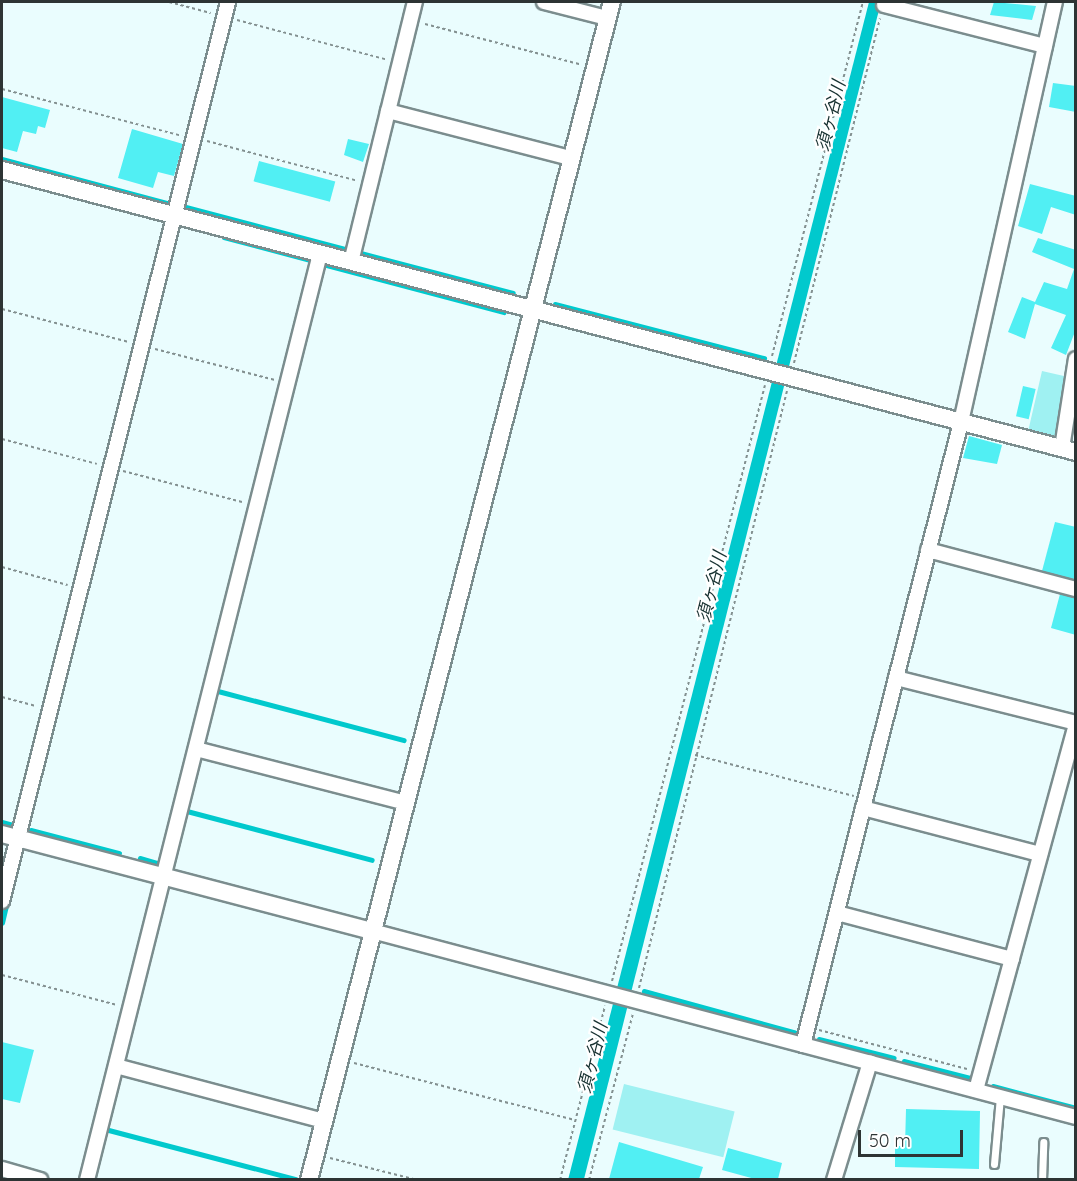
<!DOCTYPE html>
<html>
<head>
<meta charset="utf-8">
<style>
  body { margin:0 }
  #map { position:relative; width:1077px; height:1181px; overflow:hidden; background:#eafdfe; font-family:Quicksand,"Noto Sans JP",sans-serif }
  div>[style] { position:absolute }
  [style*='--x'] { left:calc(var(--x)*1px); top:calc(var(--y)*1px); width:calc(var(--w)*1px); rotate:calc(var(--a)*1deg) }
  .green>* { inset:0; background:#9ff1f2; transform-origin:0 0 }
  .water>* { inset:0; background:#01c9cd }
  .stream>* { height:4.5px; margin:-2.25px; padding:0 2.25px; transform-origin:2.25px; border-radius:2.25px; background:#01c9cd }
  .building>* { inset:0; background:#51eff3; transform-origin:0 0 }
  .path>* { height:2px; margin-top:-1px; transform-origin:0; background:repeating-linear-gradient(90deg,#839090 0 3px,transparent 0 6px) }
  .roads { filter:drop-shadow(2px 0 #7b8d8e) drop-shadow(-2px 0 #7b8d8e) drop-shadow(0 2px #7b8d8e) drop-shadow(0 -2px #7b8d8e) }
  .service>* { height:7px; margin:-3.5px; padding:0 3.5px; transform-origin:3.5px; border-radius:3.5px; background:#fff }
  .minor>* { height:14px; margin:-7px; padding:0 7px; transform-origin:7px; border-radius:7px; background:#fff }
  .tertiary>* { height:16px; margin:-8px; padding:0 8px; transform-origin:8px; border-radius:8px; background:#fff }
  span { translate:-50% -50%; white-space:nowrap; text-align:center; line-height:1.15; -webkit-text-stroke:4.5px #fff; paint-order:stroke }
  .water-label { font-size:18px; color:#163030; font-style:italic }
  .frame { position:absolute; inset:0; border:3px solid #2d3434; pointer-events:none }
  .scale { position:absolute; left:858px; top:1130px; width:105px; height:27px; box-sizing:border-box; border:3px solid #2d3434; border-top:0; padding-left:8px; font-size:18px; line-height:21px; white-space:nowrap; color:#2d3434; -webkit-text-stroke:4px #fff; paint-order:stroke }
</style>
</head>
<body>
<div id="map">
  <div class="green">
    <i style="left:1042px;top:371px;width:27px;height:61px;rotate:13deg"></i>
    <i style="left:624px;top:1084px;width:114px;height:47px;rotate:14deg"></i>
  </div>
  <div class="water">
    <i style="clip-path:polygon(869px 2px,881px 2px,584px 1179px,568px 1180px)"></i>
  </div>
  <div class="stream">
    <i style="--x:2;--y:159;--w:171;--a:14.9"></i>
    <i style="--x:186;--y:207;--w:164;--a:14.8"></i>
    <i style="--x:224;--y:237;--w:93;--a:14.9"></i>
    <i style="--x:357;--y:252;--w:161;--a:14.7"></i>
    <i style="--x:323;--y:264;--w:187;--a:14.9"></i>
    <i style="--x:555;--y:304;--w:216;--a:14.5"></i>
    <i style="--x:218;--y:691;--w:192;--a:14.8"></i>
    <i style="--x:187;--y:811;--w:191;--a:14.8"></i>
    <i style="--x:2;--y:822;--w:11;--a:15"></i>
    <i style="--x:31;--y:830;--w:91;--a:14.6"></i>
    <i style="--x:140;--y:858;--w:19;--a:16"></i>
    <i style="--x:158;--y:863;--w:6;--a:-39"></i>
    <i style="--x:2;--y:923;--w:22;--a:-77"></i>
    <i style="--x:644;--y:991;--w:156;--a:15.3"></i>
    <i style="--x:819;--y:1039;--w:77;--a:14.2"></i>
    <i style="--x:904;--y:1061;--w:68;--a:14.4"></i>
    <i style="--x:993;--y:1086;--w:86;--a:14.8"></i>
    <i style="--x:105;--y:1129;--w:197;--a:14.7"></i>
  </div>
  <div class="building">
    <i style="clip-path:polygon(994px 2px,1036px 6px,1032px 20px,990px 15px)"></i>
    <i style="clip-path:polygon(1053px 83px,1076px 86px,1076px 112px,1049px 107px)"></i>
    <i style="clip-path:polygon(2px 97px,50px 110px,45px 128px,38px 126px,36px 134px,23px 131px,17px 152px,2px 148px)"></i>
    <i style="clip-path:polygon(132px 129px,183px 144px,174px 176px,158px 172px,153px 188px,118px 178px)"></i>
    <i style="clip-path:polygon(348px 139px,369px 144px,363px 162px,344px 155px)"></i>
    <i style="left:259px;top:161px;width:79px;height:21px;rotate:15deg"></i>
    <i style="clip-path:polygon(1030px 184px,1076px 196px,1076px 215px,1051px 207px,1042px 234px,1018px 226px)"></i>
    <i style="clip-path:polygon(1038px 238px,1076px 250px,1076px 329px,1066px 355px,1051px 348px,1066px 315px,1035px 304px,1025px 339px,1008px 332px,1022px 297px,1035px 302px,1044px 282px,1067px 289px,1074px 269px,1032px 252px)"></i>
    <i style="left:1023px;top:386px;width:13px;height:31px;rotate:13deg"></i>
    <i style="clip-path:polygon(969px 436px,1002px 445px,997px 464px,963px 458px)"></i>
    <i style="clip-path:polygon(1055px 522px,1076px 527px,1076px 580px,1042px 571px)"></i>
    <i style="clip-path:polygon(1060px 594px,1076px 598px,1076px 635px,1051px 628px)"></i>
    <i style="clip-path:polygon(2px 1042px,34px 1050px,20px 1103px,2px 1099px)"></i>
    <i style="clip-path:polygon(906px 1109px,980px 1111px,979px 1169px,895px 1167px,895px 1146px,905px 1146px)"></i>
    <i style="clip-path:polygon(619px 1142px,703px 1167px,699px 1179px,609px 1179px)"></i>
    <i style="clip-path:polygon(728px 1148px,782px 1163px,778px 1179px,755px 1179px,722px 1170px)"></i>
  </div>
  <div class="path">
    <i style="--x:169;--y:2;--w:43;--a:14.7"></i>
    <i style="--x:237;--y:20;--w:156;--a:14.8"></i>
    <i style="--x:425;--y:24;--w:162;--a:14.6"></i>
    <i style="--x:2;--y:89;--w:186;--a:14.6"></i>
    <i style="--x:207;--y:141;--w:156;--a:14.8"></i>
    <i style="--x:2;--y:309;--w:131;--a:14.6"></i>
    <i style="--x:155;--y:349;--w:124;--a:14.5"></i>
    <i style="--x:772;--y:356;--w:366;--a:-75.6"></i>
    <i style="--x:794;--y:363;--w:355;--a:-76"></i>
    <i style="--x:2;--y:439;--w:98;--a:14.7"></i>
    <i style="--x:123;--y:471;--w:123;--a:14.6"></i>
    <i style="--x:2;--y:567;--w:68;--a:15.3"></i>
    <i style="--x:2;--y:697;--w:35;--a:15"></i>
    <i style="--x:695;--y:755;--w:164;--a:14.5"></i>
    <i style="--x:2;--y:975;--w:119;--a:14.6"></i>
    <i style="--x:612;--y:981;--w:615;--a:-75.6"></i>
    <i style="--x:639;--y:988;--w:615;--a:-76.08"></i>
    <i style="--x:819;--y:1030;--w:153;--a:14.8"></i>
    <i style="--x:354;--y:1063;--w:227;--a:14.5"></i>
    <i style="--x:330;--y:1158;--w:90;--a:14.2"></i>
    <i style="--x:560;--y:1180;--w:180;--a:-75.5"></i>
    <i style="--x:589;--y:1180;--w:172;--a:-75.2"></i>
  </div>
  <div class="roads">
    <div class="service">
      <i style="--x:994;--y:1164;--w:67;--a:-84.9"></i>
      <i style="--x:1042;--y:1180;--w:38;--a:-88"></i>
    </div>
    <div class="minor">
      <i style="--x:544;--y:2;--w:65;--a:14.3"></i>
      <i style="--x:884;--y:5;--w:166;--a:14.3"></i>
      <i style="--x:388;--y:111;--w:188;--a:14.5"></i>
      <i style="--x:351;--y:262;--w:268;--a:-76.2"></i>
      <i style="--x:1062;--y:448;--w:90;--a:-81.1"></i>
      <i style="--x:928;--y:550;--w:153;--a:14.8"></i>
      <i style="--x:896;--y:678;--w:186;--a:14"></i>
      <i style="--x:196;--y:749;--w:214;--a:14.4"></i>
      <i style="--x:863;--y:808;--w:183;--a:14.6"></i>
      <i style="--x:2;--y:901;--w:927;--a:-75.89"></i>
      <i style="--x:837;--y:913;--w:181;--a:14.7"></i>
      <i style="--x:372;--y:931;--w:728;--a:14.8"></i>
      <i style="--x:803;--y:1045;--w:643;--a:-75.77"></i>
      <i style="--x:961;--y:422;--w:430;--a:-77.4"></i>
      <i style="--x:116;--y:1066;--w:215;--a:14.8"></i>
      <i style="--x:976;--y:1090;--w:378;--a:-74.7"></i>
      <i style="--x:2;--y:1169;--w:40;--a:16"></i>
      <i style="--x:87;--y:1180;--w:955;--a:-75.88"></i>
      <i style="--x:834;--y:1180;--w:123;--a:-73"></i>
    </div>
    <div class="tertiary">
      <i style="--x:2;--y:170;--w:1110;--a:14.71"></i>
      <i style="--x:2;--y:834;--w:383;--a:14.7"></i>
      <i style="--x:309;--y:1180;--w:1216;--a:-75.58"></i>
    </div>
  </div>
  <div class="water-label">
    <span style="left:831px;top:116px;rotate:-76deg">須ヶ谷川</span>
    <span style="left:712px;top:587px;rotate:-76deg">須ヶ谷川</span>
    <span style="left:593px;top:1058px;rotate:-76deg">須ヶ谷川</span>
  </div>
  <div class="frame"></div>
  <div class="scale">50 m</div>
</div>
</body>
</html>
